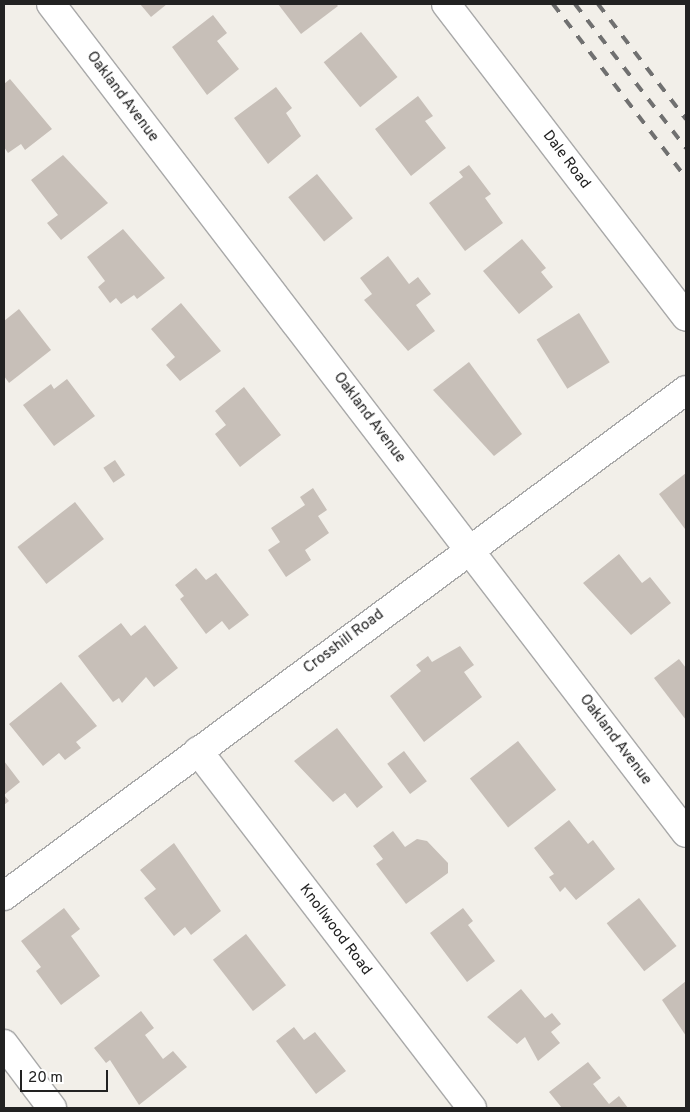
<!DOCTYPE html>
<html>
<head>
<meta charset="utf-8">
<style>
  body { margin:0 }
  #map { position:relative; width:690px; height:1112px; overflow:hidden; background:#f2efe9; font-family:Overpass,sans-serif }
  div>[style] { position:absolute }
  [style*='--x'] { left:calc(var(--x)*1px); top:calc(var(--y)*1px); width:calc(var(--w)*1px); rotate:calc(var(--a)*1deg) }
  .building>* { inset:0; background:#c7bfb8; transform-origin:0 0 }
  .roads { filter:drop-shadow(1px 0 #a9a9a9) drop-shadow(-1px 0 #a9a9a9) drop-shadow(0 1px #a9a9a9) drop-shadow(0 -1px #a9a9a9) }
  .street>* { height:28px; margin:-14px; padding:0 14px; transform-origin:14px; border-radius:14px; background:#fff }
  .rail>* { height:4px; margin-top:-2px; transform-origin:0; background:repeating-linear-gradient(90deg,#707070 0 10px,transparent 0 20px) }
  span { translate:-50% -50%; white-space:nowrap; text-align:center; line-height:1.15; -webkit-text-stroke:4.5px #fff; paint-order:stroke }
  .street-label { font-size:15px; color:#222 }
  .frame { position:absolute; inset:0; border:5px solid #222; pointer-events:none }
  .scale { position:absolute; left:20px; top:1070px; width:88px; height:22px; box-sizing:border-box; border:2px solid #222; border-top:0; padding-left:6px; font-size:15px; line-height:18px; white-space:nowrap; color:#222; -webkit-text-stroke:4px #fff; paint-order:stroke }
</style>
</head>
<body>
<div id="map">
  <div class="building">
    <i style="clip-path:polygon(140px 4px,167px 4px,151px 17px)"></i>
    <i style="clip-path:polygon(278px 4px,336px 4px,338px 6px,301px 34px)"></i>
    <i style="clip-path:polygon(213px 15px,227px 33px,217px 41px,239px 69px,207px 95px,172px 47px)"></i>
    <i style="left:361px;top:32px;width:58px;height:48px;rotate:51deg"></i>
    <i style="clip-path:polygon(10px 79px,52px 129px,25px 150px,21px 144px,8px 153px,4px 147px,4px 84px)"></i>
    <i style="clip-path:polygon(276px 87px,292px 108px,286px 113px,301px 136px,268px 164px,234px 118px)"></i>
    <i style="clip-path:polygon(418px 96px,433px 116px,425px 121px,446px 148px,411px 176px,375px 129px)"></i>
    <i style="clip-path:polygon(63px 155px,108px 203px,61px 240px,47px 223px,58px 215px,31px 180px)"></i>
    <i style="clip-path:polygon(469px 165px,491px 194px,485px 198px,503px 223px,465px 251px,429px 203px,463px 177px,459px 172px)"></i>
    <i style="left:317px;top:174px;width:57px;height:37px;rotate:51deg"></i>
    <i style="clip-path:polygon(123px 229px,165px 278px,137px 299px,134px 295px,121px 304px,116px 298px,110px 303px,98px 287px,105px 281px,87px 257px)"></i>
    <i style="clip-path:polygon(522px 239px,546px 268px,541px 272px,553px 287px,519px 314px,483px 271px)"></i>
    <i style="clip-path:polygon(388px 256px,409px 284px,418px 277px,431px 294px,416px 305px,435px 331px,408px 351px,364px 300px,372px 294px,360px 278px)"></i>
    <i style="clip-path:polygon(181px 303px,221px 351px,180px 381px,166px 365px,175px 357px,151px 329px)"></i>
    <i style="clip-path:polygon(19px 309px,51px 350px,9px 383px,4px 376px,4px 321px)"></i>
    <i style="left:579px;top:313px;width:58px;height:50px;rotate:58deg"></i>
    <i style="clip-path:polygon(469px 362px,522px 434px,494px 456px,433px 390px)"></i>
    <i style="clip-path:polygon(67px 379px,95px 416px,54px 446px,23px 405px,51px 384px,54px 389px)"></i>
    <i style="clip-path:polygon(244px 387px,281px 435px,240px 467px,215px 434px,226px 425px,215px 411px)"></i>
    <i style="left:115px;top:460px;width:18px;height:14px;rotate:56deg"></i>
    <i style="clip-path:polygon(686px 473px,686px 528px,685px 529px,659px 494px)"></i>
    <i style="clip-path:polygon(313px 488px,327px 510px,318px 516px,329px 533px,305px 550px,311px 560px,286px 577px,268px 550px,280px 542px,271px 528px,305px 505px,300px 497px)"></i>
    <i style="left:75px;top:502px;width:47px;height:73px;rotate:52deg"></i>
    <i style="clip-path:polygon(619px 554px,642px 583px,650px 577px,671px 603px,631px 635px,583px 583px)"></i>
    <i style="clip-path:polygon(196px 568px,206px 580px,216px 573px,249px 615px,229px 630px,222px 621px,206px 634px,180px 599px,184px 596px,175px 585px)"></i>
    <i style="clip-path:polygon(121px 623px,131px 636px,145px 625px,178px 668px,154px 687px,146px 677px,122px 703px,119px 698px,113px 702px,78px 656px)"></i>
    <i style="clip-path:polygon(460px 646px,474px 665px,464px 672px,482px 697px,424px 742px,390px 696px,421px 671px,416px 665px,428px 656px,432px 662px)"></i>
    <i style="clip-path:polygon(679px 659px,686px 668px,686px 720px,654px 678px)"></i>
    <i style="clip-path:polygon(61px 682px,97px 726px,76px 742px,81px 748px,65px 760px,59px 753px,43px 766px,9px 724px)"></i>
    <i style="clip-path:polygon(337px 728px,383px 787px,357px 808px,345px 793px,333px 802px,294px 761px)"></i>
    <i style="left:518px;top:741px;width:62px;height:61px;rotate:52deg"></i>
    <i style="left:404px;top:751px;width:38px;height:21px;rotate:53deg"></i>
    <i style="clip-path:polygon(4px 761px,20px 782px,4px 795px,9px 801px,4px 805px)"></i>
    <i style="clip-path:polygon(569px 820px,588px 844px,593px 840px,615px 869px,576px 900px,565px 887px,560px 892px,549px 877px,554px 874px,534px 848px)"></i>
    <i style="clip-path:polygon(393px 831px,405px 847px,417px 839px,427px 841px,448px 863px,448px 873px,406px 904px,376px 864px,383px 859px,373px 846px)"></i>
    <i style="clip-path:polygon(174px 843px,221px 911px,191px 935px,185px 927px,174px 936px,144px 898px,156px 889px,140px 870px)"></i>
    <i style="left:639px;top:898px;width:61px;height:41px;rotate:52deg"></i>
    <i style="clip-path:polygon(64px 908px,80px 929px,71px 936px,100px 976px,61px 1005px,36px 971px,41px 967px,21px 941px)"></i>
    <i style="clip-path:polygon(463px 908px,473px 921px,468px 925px,495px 961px,467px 982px,430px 933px)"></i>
    <i style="left:246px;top:934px;width:65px;height:42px;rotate:52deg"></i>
    <i style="clip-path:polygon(686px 981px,686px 1036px,662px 1000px)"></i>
    <i style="clip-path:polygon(521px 989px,545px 1018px,552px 1013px,561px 1024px,551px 1032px,560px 1043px,538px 1061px,525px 1037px,517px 1044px,487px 1017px)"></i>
    <i style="clip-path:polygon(141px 1011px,154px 1028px,145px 1035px,163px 1059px,173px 1051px,187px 1067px,139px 1105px,110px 1060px,106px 1063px,94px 1048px)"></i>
    <i style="clip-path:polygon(294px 1027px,304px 1040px,315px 1032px,346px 1071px,316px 1094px,276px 1041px)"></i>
    <i style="clip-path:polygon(588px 1062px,601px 1078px,593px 1084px,609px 1104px,619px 1096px,628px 1108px,562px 1108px,549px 1092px)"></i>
  </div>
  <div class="roads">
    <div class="street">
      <i style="--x:51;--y:4;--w:1044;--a:52.55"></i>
      <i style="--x:446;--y:4;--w:394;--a:52.5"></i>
      <i style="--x:198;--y:751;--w:450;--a:52.5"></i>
      <i style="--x:4;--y:896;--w:849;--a:-36.57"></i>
      <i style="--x:4;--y:1044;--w:80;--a:53.1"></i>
    </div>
  </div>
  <div class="rail">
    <i style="--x:553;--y:4;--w:219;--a:52.6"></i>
    <i style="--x:575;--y:4;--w:182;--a:52.4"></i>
    <i style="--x:598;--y:4;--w:145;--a:52.6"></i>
  </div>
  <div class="street-label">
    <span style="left:122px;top:97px;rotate:53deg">Oakland Avenue</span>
    <span style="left:566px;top:160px;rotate:53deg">Dale Road</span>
    <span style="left:369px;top:418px;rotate:53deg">Oakland Avenue</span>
    <span style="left:344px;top:642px;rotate:-37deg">Crosshill Road</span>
    <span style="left:615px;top:740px;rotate:53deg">Oakland Avenue</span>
    <span style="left:335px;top:930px;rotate:53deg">Knollwood Road</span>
  </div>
  <div class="frame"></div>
  <div class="scale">20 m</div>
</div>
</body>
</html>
